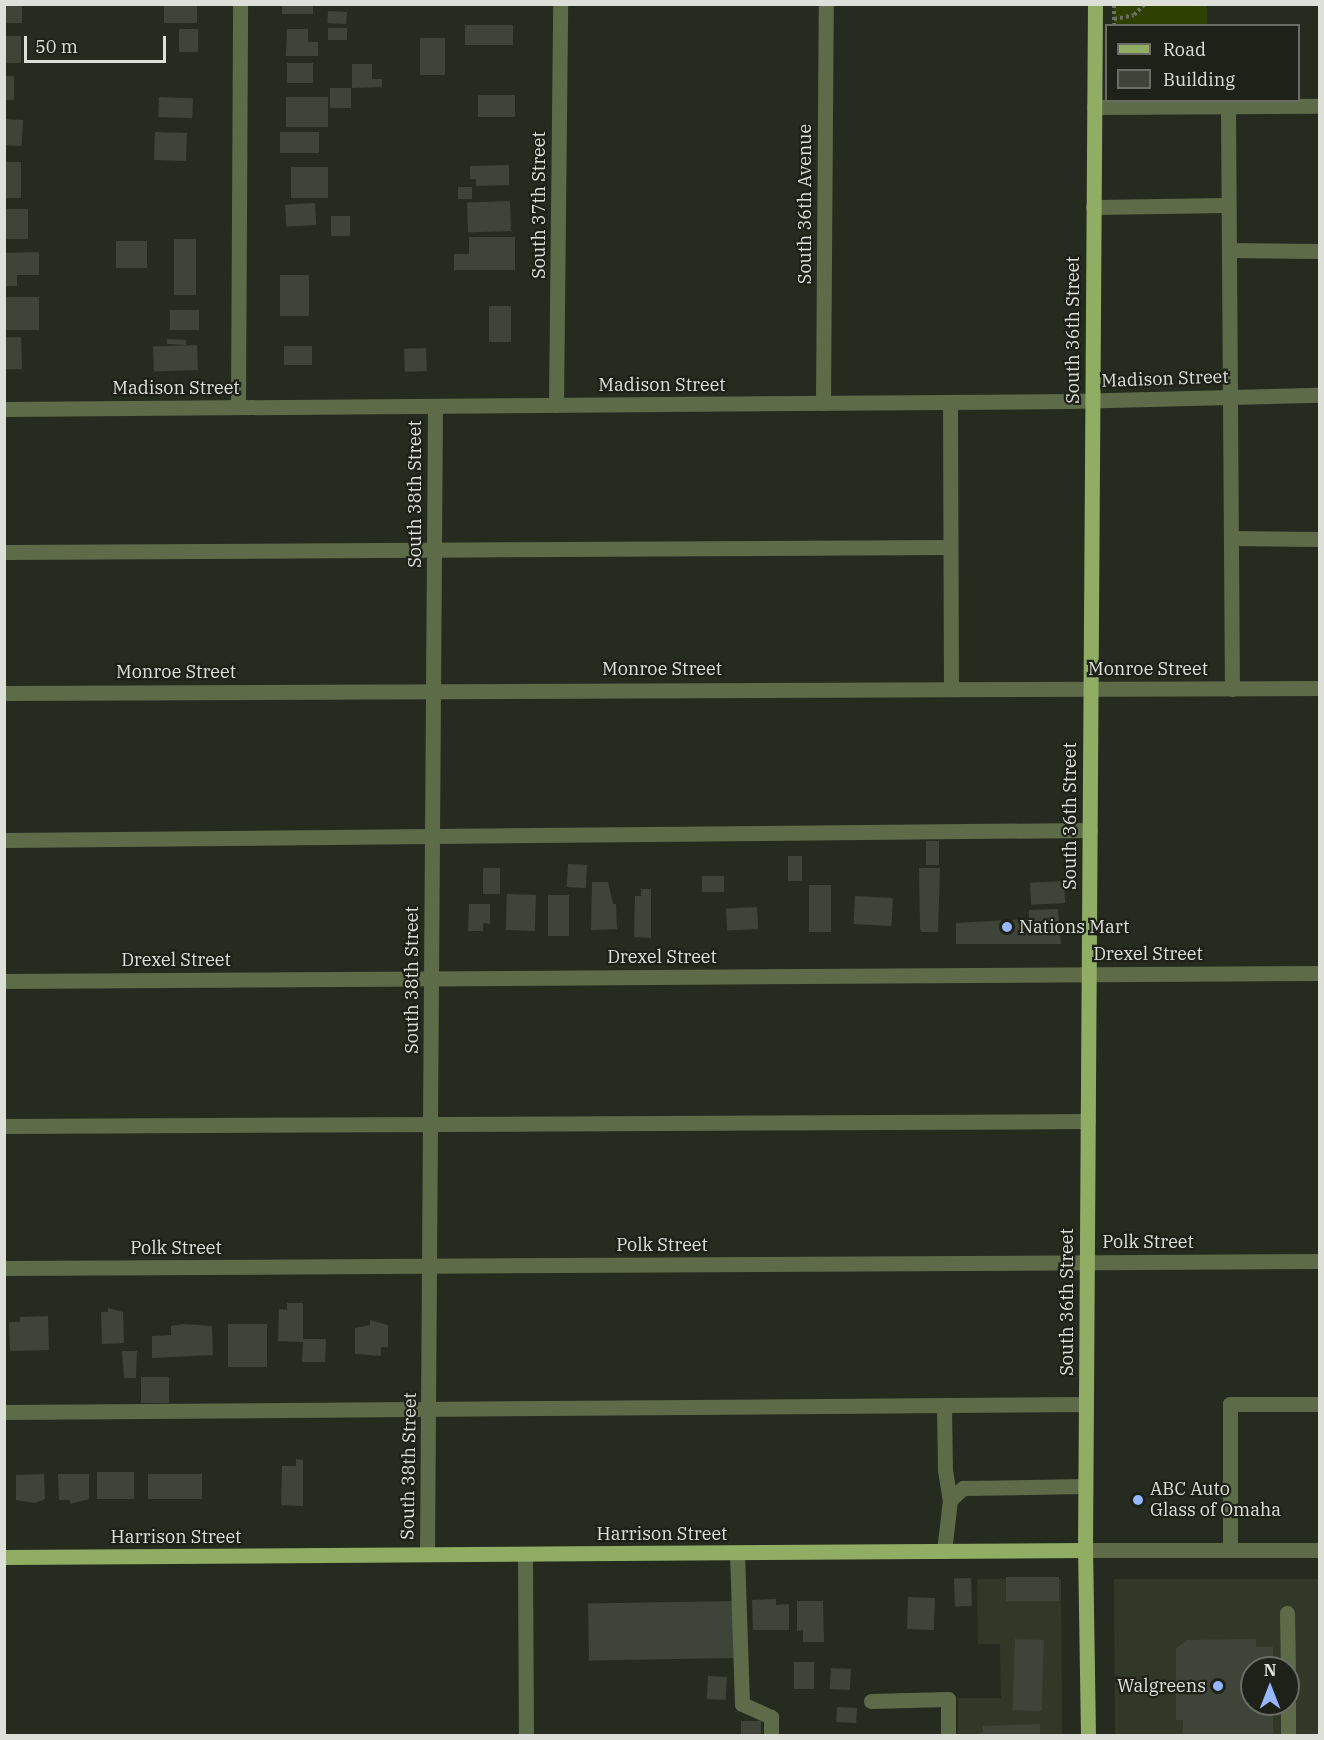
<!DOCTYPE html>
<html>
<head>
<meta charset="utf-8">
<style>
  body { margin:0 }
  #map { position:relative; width:1324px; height:1740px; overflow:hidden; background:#262b20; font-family:"IBM Plex Serif",serif }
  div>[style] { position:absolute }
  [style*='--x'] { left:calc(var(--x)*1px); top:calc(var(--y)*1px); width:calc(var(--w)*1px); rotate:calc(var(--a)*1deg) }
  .built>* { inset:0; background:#313828 }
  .green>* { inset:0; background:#2e4101; transform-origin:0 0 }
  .building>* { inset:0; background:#3f4438; transform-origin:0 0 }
  .path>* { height:4px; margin-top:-2px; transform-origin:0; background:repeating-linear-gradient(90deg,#6b6f66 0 3px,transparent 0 6px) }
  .minor>* { height:15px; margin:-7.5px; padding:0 7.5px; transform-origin:7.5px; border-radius:7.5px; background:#5d6b49 }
  .major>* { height:15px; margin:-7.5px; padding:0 7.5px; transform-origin:7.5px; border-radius:7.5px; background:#91ad64 }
  .dots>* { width:16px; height:16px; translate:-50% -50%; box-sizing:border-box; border:3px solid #1d2117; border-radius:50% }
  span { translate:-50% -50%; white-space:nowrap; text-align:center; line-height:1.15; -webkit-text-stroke:4.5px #1d2117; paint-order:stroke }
  .street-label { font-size:18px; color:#dde0d9 }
  .poi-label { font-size:18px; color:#dde0d9 }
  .left { translate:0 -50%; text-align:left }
  .right { translate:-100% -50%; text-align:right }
  .frame { position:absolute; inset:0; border:6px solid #dde0d9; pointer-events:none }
  .legend { position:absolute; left:1105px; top:24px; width:195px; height:78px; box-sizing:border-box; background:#1d2117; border:2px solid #6a6d65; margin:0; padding:8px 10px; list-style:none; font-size:18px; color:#dde0d9 }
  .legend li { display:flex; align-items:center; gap:12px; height:30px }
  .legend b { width:30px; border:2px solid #6a6d65 }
  .north { position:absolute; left:1240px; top:1656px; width:60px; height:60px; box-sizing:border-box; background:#1d2117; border:2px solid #6a6d65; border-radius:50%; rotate:0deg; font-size:16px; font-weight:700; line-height:24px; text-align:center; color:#dde0d9 }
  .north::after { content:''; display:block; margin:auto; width:21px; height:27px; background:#96b6fd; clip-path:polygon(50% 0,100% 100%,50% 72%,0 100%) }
  .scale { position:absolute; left:24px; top:36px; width:142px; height:27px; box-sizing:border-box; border:3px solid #dde0d9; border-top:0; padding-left:8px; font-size:18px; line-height:21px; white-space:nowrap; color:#dde0d9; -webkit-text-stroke:4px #1d2117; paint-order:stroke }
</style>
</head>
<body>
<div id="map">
  <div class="built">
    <i style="clip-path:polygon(977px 1579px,1061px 1579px,1062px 1735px,958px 1735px,958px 1698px,1001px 1698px,1000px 1644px,978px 1644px)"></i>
    <i style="clip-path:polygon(evenodd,1114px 1579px,1319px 1579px,1319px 1735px,1115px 1735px,1114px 1579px,1252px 1668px,1288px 1668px,1288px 1704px,1252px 1704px,1252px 1668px)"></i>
  </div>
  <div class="green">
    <i style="left:1114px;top:5px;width:93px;height:20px"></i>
  </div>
  <div class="building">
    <i style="left:4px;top:4px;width:18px;height:19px"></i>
    <i style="left:164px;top:4px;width:33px;height:19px"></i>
    <i style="left:282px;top:4px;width:31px;height:10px"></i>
    <i style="left:328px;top:11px;width:19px;height:12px;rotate:3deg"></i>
    <i style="left:513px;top:25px;width:20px;height:48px;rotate:90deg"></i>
    <i style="left:328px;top:28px;width:19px;height:12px"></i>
    <i style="left:179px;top:29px;width:19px;height:23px"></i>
    <i style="clip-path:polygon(287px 29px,308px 29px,308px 42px,318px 42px,318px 56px,286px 56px)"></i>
    <i style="left:4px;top:36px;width:17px;height:27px"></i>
    <i style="left:420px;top:38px;width:25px;height:37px"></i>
    <i style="left:287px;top:63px;width:26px;height:20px"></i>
    <i style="clip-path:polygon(352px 64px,372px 64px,372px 79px,382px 79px,382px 87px,352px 88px)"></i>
    <i style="left:4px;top:76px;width:10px;height:24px"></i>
    <i style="left:330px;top:88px;width:21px;height:20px"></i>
    <i style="left:478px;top:95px;width:37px;height:22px"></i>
    <i style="left:159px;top:97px;width:34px;height:20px;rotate:2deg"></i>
    <i style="left:328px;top:97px;width:30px;height:42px;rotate:90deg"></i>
    <i style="left:4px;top:119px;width:19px;height:26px;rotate:3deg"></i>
    <i style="left:155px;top:132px;width:32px;height:28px;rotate:2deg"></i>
    <i style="left:280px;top:132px;width:39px;height:21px"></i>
    <i style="left:4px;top:162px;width:17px;height:36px"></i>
    <i style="clip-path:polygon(509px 165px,509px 185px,476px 186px,476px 179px,470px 179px,470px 166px)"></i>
    <i style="left:291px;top:167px;width:37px;height:31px"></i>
    <i style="left:458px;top:187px;width:14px;height:12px"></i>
    <i style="left:510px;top:201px;width:30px;height:43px;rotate:88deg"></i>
    <i style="left:315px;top:203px;width:22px;height:30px;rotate:87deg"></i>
    <i style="left:4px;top:209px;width:24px;height:30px"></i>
    <i style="left:331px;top:216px;width:19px;height:20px"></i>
    <i style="clip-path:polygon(469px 237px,515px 237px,515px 270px,454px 270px,454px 254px,469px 254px)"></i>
    <i style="left:174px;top:239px;width:22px;height:56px"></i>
    <i style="left:147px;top:241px;width:27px;height:31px;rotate:90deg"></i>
    <i style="clip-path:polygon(39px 252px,39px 275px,17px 275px,17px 286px,4px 286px,4px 253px)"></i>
    <i style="left:280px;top:275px;width:29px;height:41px"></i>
    <i style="left:4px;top:297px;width:35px;height:33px"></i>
    <i style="left:489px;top:306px;width:22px;height:36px"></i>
    <i style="left:170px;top:310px;width:29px;height:20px"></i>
    <i style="left:21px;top:337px;width:32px;height:17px;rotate:88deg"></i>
    <i style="left:167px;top:339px;width:19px;height:5px;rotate:3deg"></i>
    <i style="left:197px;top:345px;width:25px;height:44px;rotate:88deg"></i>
    <i style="left:312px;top:346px;width:19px;height:28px;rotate:90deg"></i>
    <i style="left:426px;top:348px;width:23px;height:22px;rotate:88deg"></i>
    <i style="left:926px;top:841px;width:13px;height:24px"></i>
    <i style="left:788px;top:856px;width:14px;height:25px"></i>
    <i style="left:568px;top:864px;width:19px;height:23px;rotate:3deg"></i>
    <i style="left:483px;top:868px;width:17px;height:26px"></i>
    <i style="clip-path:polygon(919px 868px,940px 868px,938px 932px,921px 932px,920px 928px)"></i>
    <i style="left:702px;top:876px;width:22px;height:16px"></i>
    <i style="left:1064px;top:881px;width:22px;height:34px;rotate:87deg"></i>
    <i style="clip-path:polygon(592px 882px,608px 882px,613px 904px,616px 904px,617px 929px,591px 930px)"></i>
    <i style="left:809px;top:885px;width:22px;height:47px"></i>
    <i style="clip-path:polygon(641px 889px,651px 889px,651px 938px,634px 937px,635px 896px,641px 896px)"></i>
    <i style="left:507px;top:894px;width:29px;height:36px;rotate:2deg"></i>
    <i style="left:548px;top:895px;width:21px;height:41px"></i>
    <i style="left:855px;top:896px;width:38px;height:28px;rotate:3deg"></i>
    <i style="clip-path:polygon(469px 904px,490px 904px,490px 924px,483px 923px,483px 931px,468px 931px)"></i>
    <i style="left:757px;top:907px;width:22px;height:31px;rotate:87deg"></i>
    <i style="clip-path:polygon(1058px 909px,1061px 944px,956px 944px,956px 923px,1029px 919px,1029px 910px)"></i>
    <i style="clip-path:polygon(287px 1303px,303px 1303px,303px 1339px,326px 1339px,325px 1362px,302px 1362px,303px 1342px,278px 1341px,279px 1309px,287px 1310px)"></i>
    <i style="clip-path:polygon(108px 1308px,123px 1312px,124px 1343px,102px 1344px,101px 1312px,108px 1312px)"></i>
    <i style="clip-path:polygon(48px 1316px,49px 1350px,10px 1351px,9px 1322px,20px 1322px,20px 1317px)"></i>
    <i style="clip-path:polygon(370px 1320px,388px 1325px,388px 1347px,381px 1347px,381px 1356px,355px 1354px,355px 1328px,370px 1325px)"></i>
    <i style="clip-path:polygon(185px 1324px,212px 1326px,213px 1355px,152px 1358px,152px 1336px,171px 1335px,171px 1326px)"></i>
    <i style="left:228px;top:1324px;width:39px;height:43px"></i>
    <i style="clip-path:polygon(122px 1351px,137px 1351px,136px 1378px,124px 1378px)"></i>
    <i style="left:141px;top:1377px;width:28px;height:26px"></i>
    <i style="clip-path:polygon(296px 1459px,303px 1460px,303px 1506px,281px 1505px,282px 1466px,296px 1466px)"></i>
    <i style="left:97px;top:1472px;width:37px;height:27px"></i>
    <i style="clip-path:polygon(44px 1474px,45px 1499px,35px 1503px,16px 1500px,16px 1475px)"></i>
    <i style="clip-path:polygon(58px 1474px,89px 1474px,89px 1499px,70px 1504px,70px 1500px,59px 1500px)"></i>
    <i style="left:202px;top:1474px;width:25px;height:54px;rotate:90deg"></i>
    <i style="left:1059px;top:1577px;width:24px;height:53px;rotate:90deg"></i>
    <i style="left:971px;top:1578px;width:28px;height:17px;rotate:88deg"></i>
    <i style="left:908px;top:1597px;width:27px;height:32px;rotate:2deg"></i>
    <i style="clip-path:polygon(776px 1599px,776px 1605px,789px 1604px,789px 1630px,753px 1630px,752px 1600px)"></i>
    <i style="left:733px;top:1601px;width:57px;height:145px;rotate:89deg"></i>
    <i style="clip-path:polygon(797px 1601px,823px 1601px,824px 1642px,803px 1642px,803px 1630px,797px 1631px)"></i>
    <i style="left:1015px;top:1639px;width:29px;height:71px;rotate:2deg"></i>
    <i style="clip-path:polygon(1256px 1639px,1256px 1647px,1273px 1647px,1273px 1668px,1252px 1668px,1252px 1704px,1273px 1704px,1273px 1736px,1183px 1736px,1183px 1720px,1176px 1720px,1176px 1649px,1186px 1640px)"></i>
    <i style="left:814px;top:1662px;width:27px;height:20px;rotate:90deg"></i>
    <i style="left:831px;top:1668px;width:20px;height:21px;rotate:3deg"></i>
    <i style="left:708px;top:1676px;width:19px;height:23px;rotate:3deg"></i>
    <i style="left:837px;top:1707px;width:20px;height:15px;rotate:3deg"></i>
    <i style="left:741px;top:1721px;width:20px;height:15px"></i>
    <i style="clip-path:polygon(1040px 1724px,1040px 1736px,972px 1736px,983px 1732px,983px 1726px)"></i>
  </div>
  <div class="path">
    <i style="--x:1114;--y:19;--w:20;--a:-11"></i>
    <i style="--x:1134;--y:15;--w:16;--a:-45"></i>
    <i style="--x:1114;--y:26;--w:22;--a:-90"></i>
  </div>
  <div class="minor">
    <i style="--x:1094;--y:107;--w:226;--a:-0.3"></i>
    <i style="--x:1228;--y:107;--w:582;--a:89.61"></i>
    <i style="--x:1093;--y:207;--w:135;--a:-0.8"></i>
    <i style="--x:1229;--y:250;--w:91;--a:0.6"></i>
    <i style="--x:823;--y:403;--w:399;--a:-89.6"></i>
    <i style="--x:950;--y:403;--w:283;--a:89.8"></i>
    <i style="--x:556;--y:405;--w:401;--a:-89.4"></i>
    <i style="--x:238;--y:407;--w:403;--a:-89.7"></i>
    <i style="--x:4;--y:409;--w:1065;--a:-0.43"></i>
    <i style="--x:1069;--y:401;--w:251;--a:-1.4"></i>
    <i style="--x:1232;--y:538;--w:88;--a:0.7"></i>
    <i style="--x:4;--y:552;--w:946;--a:-0.3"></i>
    <i style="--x:4;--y:693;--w:1316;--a:-0.22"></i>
    <i style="--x:4;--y:840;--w:1086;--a:-0.53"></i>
    <i style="--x:4;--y:981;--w:1316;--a:-0.35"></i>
    <i style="--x:4;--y:1126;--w:1084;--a:-0.26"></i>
    <i style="--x:4;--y:1268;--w:1316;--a:-0.3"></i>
    <i style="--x:944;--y:1407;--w:63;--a:89.1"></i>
    <i style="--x:945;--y:1470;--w:30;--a:81"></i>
    <i style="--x:4;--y:1412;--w:1082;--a:-0.42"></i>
    <i style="--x:1085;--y:1550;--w:235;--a:0"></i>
    <i style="--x:1230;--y:1550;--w:146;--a:-90"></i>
    <i style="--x:1230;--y:1404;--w:90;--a:0"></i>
    <i style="--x:944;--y:1551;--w:51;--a:-83.3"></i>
    <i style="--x:950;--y:1500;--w:18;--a:-43"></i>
    <i style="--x:963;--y:1488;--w:122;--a:-0.9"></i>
    <i style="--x:737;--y:1553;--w:151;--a:88.1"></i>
    <i style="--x:742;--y:1704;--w:32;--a:24"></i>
    <i style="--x:771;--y:1717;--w:19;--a:90"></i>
    <i style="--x:427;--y:1554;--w:1148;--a:-89.6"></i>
    <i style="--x:525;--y:1554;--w:182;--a:89.7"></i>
    <i style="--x:1287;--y:1613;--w:55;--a:89"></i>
    <i style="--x:871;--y:1701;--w:77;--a:-1.5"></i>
    <i style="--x:948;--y:1699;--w:37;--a:90"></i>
    <i style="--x:1288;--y:1704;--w:32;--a:90"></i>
  </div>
  <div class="major">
    <i style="--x:4;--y:1557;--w:1081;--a:-0.37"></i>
    <i style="--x:1088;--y:1736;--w:186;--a:-90.9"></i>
    <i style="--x:1085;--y:1550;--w:1546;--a:-89.63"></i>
  </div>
  <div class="dots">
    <i style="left:1007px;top:927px;background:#96b6fd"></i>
    <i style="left:1138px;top:1500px;background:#96b6fd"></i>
    <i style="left:1218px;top:1686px;background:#96b6fd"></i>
  </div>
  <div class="street-label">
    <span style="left:805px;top:204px;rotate:-90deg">South 36th Avenue</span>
    <span style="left:539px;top:205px;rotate:-90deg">South 37th Street</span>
    <span style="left:1073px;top:330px;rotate:-90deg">South 36th Street</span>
    <span style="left:1165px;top:379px;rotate:-2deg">Madison Street</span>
    <span style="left:662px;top:385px">Madison Street</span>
    <span style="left:176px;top:388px">Madison Street</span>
    <span style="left:415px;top:494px;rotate:-90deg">South 38th Street</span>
    <span style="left:662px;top:669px">Monroe Street</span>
    <span style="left:1148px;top:669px">Monroe Street</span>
    <span style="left:176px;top:672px">Monroe Street</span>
    <span style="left:1070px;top:816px;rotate:-90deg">South 36th Street</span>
    <span style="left:1148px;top:954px">Drexel Street</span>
    <span style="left:662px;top:957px">Drexel Street</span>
    <span style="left:176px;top:960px">Drexel Street</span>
    <span style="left:412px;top:980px;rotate:-90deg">South 38th Street</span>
    <span style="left:1148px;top:1242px">Polk Street</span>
    <span style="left:662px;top:1245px">Polk Street</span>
    <span style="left:176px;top:1248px">Polk Street</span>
    <span style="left:1067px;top:1302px;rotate:-90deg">South 36th Street</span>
    <span style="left:409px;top:1466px;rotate:-89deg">South 38th Street</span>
    <span style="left:662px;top:1534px">Harrison Street</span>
    <span style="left:176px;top:1537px">Harrison Street</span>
  </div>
  <div class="poi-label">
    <span class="left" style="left:1019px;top:927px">Nations Mart</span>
    <span class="left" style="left:1150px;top:1500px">ABC Auto<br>Glass of Omaha</span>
    <span class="right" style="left:1206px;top:1686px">Walgreens</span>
  </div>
  <div class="frame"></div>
  <ul class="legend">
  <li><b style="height:8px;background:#91ad64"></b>Road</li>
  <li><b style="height:16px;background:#3f4438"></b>Building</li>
  </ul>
  <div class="north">N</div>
  <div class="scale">50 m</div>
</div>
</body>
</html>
